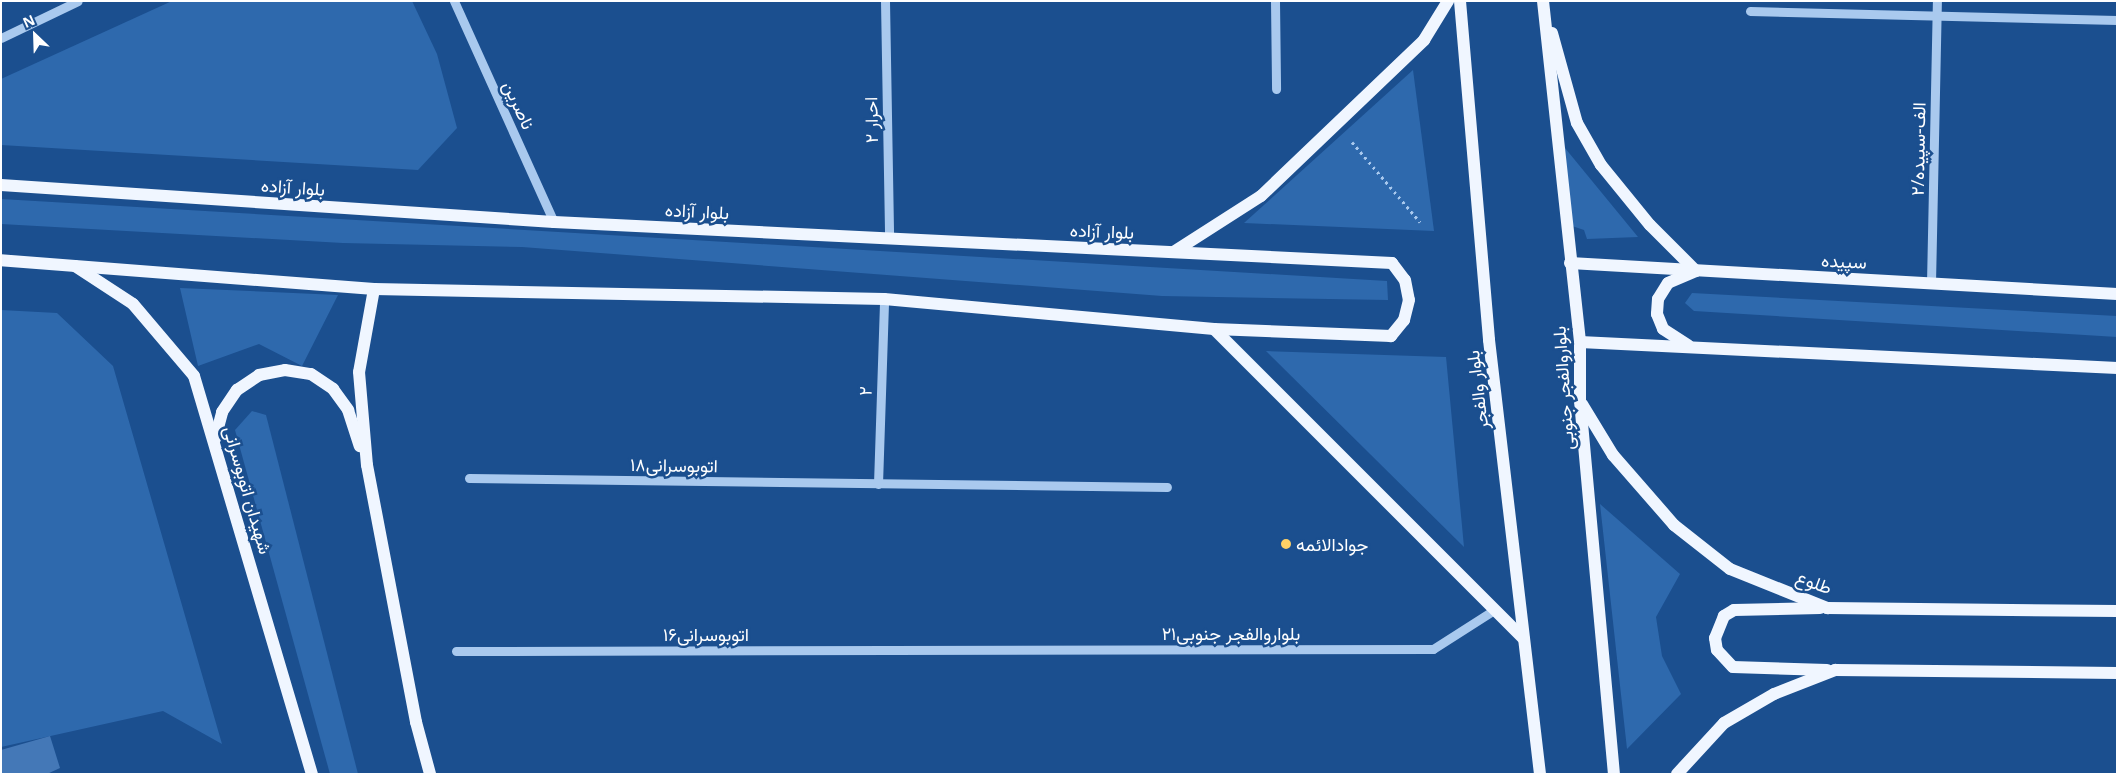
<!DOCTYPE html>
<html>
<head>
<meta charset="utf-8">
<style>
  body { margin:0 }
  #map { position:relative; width:2118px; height:775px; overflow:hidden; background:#1b4f8f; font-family:"Open Sans",Vazirmatn,sans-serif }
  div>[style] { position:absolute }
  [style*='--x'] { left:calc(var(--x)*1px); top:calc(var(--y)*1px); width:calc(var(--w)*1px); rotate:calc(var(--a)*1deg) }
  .green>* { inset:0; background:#2e69ad }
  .building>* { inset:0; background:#4478b7 }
  .path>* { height:3px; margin-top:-1.5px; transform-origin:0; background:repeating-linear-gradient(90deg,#a9c9ee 0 2.5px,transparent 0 6.5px) }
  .minor>* { height:9px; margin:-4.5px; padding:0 4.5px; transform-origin:4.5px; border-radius:4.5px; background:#a9c9ee }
  .major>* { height:12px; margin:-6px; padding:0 6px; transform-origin:6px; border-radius:6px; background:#f0f6ff }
  .dots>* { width:14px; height:14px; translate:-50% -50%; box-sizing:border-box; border:2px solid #1b4f8f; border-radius:50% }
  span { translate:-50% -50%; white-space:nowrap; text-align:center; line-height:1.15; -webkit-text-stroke:5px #1b4f8f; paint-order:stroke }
  .street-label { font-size:18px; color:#fff }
  .poi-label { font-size:18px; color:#fff }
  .left { translate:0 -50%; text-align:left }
  .frame { position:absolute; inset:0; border:2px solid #fff; pointer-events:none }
  .north { position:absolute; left:10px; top:10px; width:50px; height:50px; -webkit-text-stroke:4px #1b4f8f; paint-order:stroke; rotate:336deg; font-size:14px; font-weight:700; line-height:20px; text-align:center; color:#fff }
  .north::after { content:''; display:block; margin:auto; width:18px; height:22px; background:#fff; clip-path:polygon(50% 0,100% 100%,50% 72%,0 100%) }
</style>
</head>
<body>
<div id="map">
  <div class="green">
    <i style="clip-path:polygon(172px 1px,412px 1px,437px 54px,457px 128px,418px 170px,1px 145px,1px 79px)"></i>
    <i style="clip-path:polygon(1413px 70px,1434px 231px,1244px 223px)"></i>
    <i style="clip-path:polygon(1565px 148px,1638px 237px,1587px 239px,1584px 230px,1566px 224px)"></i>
    <i style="clip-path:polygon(1px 199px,1387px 281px,1388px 300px,1162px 296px,522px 247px,343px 243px,1px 224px)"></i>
    <i style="clip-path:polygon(180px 288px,338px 295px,302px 366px,259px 344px,198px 366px)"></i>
    <i style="clip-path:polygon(1692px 293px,2117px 316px,2117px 337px,1694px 311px,1685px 303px)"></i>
    <i style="clip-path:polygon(1px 310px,57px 313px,113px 366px,222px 744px,163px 711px,1px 747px)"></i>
    <i style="clip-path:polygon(1266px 351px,1446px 357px,1464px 547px)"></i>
    <i style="clip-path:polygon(252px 411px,266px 415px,358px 774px,330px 774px,235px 430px)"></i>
    <i style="clip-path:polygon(1600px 504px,1680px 574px,1656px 617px,1662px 656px,1681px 694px,1627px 749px)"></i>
  </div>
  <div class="building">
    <i style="clip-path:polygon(50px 736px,60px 768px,47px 774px,1px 774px,1px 750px)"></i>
  </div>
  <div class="path">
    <i style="--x:1352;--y:142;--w:105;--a:49.6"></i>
  </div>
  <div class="minor">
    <i style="--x:454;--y:1;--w:243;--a:65.7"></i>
    <i style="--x:885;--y:1;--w:238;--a:89"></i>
    <i style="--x:1275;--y:1;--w:88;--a:89.3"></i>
    <i style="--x:1750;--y:11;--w:367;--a:1.4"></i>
    <i style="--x:1;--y:38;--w:85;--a:-25.7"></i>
    <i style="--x:1931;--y:283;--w:282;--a:-88.8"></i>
    <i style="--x:469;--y:478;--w:698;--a:0.74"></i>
    <i style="--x:878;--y:484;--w:185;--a:-88.1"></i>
    <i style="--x:456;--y:651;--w:977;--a:-0.12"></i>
    <i style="--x:1433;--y:649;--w:72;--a:-32.6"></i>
  </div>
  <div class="major">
    <i style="--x:1460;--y:1;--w:340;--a:85.1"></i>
    <i style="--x:1489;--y:340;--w:437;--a:83.3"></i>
    <i style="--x:1543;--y:1;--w:343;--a:83.8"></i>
    <i style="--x:1580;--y:342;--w:59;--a:90"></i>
    <i style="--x:1580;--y:401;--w:375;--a:84.8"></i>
    <i style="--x:1552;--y:33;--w:93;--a:74.5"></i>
    <i style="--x:1577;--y:123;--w:48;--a:60.3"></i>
    <i style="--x:1601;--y:165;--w:77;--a:50.8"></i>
    <i style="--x:1650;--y:225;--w:65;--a:45"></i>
    <i style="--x:1696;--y:271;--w:30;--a:157"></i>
    <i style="--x:1668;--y:283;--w:19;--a:122"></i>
    <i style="--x:1658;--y:299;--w:15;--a:94"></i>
    <i style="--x:1657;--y:314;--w:16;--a:68"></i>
    <i style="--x:1663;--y:329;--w:30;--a:33"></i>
    <i style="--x:1;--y:185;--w:554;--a:3.83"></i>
    <i style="--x:554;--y:222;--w:839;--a:2.8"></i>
    <i style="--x:1392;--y:263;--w:21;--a:53"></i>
    <i style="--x:1405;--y:280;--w:20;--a:79"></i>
    <i style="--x:1409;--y:300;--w:21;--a:104"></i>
    <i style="--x:1404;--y:320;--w:21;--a:129"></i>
    <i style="--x:1391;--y:336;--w:177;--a:-177.7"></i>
    <i style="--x:1214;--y:329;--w:331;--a:-174.8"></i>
    <i style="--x:884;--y:299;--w:510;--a:-178.88"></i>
    <i style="--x:374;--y:289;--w:374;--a:-175.6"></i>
    <i style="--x:1175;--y:251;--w:102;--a:-32.6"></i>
    <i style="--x:1261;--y:196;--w:226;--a:-43.7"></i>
    <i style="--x:1424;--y:40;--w:46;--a:-58.4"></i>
    <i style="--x:1570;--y:263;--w:548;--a:3.24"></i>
    <i style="--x:75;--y:266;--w:69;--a:33.2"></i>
    <i style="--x:133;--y:304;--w:94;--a:49.7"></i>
    <i style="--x:194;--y:376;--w:415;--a:73.5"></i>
    <i style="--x:374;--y:289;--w:84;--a:100.2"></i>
    <i style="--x:359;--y:372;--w:93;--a:85.1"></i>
    <i style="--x:367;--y:465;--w:262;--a:79.2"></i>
    <i style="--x:416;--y:722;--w:54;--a:74.9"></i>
    <i style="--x:1214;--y:329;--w:438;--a:45"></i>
    <i style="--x:1580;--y:342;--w:538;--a:2.77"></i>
    <i style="--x:1582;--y:404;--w:60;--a:58.7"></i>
    <i style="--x:1613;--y:455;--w:93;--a:48.9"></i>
    <i style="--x:1674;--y:525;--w:71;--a:38.2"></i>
    <i style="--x:1730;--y:569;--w:105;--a:21.9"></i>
    <i style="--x:1827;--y:608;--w:290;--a:0.6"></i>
    <i style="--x:215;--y:439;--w:28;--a:-75"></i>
    <i style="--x:222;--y:412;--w:27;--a:-56"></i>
    <i style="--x:237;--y:390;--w:27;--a:-34"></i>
    <i style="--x:259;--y:375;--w:26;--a:-11"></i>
    <i style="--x:285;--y:370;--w:26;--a:9"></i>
    <i style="--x:311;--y:374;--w:27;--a:34"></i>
    <i style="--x:333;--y:389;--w:26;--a:54"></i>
    <i style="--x:348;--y:410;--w:38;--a:72"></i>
    <i style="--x:1820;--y:608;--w:86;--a:178.7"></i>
    <i style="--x:1734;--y:610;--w:12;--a:149"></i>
    <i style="--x:1724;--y:616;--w:24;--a:112"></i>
    <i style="--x:1715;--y:638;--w:12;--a:81"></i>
    <i style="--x:1717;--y:650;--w:23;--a:47"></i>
    <i style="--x:1733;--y:667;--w:94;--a:1.8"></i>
    <i style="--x:1677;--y:774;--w:69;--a:-47.3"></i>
    <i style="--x:1724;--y:723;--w:58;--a:-30.1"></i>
    <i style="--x:1774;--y:694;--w:66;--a:-21.5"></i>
    <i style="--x:1835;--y:670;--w:282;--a:0.6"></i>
  </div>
  <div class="dots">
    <i style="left:1286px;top:544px;background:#ffd166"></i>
  </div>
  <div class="street-label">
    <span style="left:519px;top:105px;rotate:65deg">ناصرین</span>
    <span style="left:871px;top:120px;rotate:-91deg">۲ احرار</span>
    <span style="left:1918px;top:149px;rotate:-89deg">۲/الف-سپیده</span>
    <span style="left:293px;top:187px;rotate:4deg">بلوار آزاده</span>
    <span style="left:697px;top:211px;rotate:3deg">بلوار آزاده</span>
    <span style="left:1102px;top:231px;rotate:2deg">بلوار آزاده</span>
    <span style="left:1844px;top:261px;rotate:3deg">سپیده</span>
    <span style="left:1563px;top:388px;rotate:-94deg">بلواروالفجر جنوبی</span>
    <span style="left:1477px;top:390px;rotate:-97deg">بلوار والفجر</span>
    <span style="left:865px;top:391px;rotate:-88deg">۲</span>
    <span style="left:674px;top:465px;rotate:1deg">اتوبوسرانی۱۸</span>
    <span style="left:248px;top:490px;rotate:74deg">شهیدان اتوبوسرانی</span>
    <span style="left:1814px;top:582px;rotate:20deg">طلوع</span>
    <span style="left:1231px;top:633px">بلواروالفجر جنوبی۲۱</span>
    <span style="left:706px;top:634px">اتوبوسرانی۱۶</span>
  </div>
  <div class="poi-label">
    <span class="left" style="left:1296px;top:544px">جوادالائمه</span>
  </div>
  <div class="frame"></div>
  <div class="north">N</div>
</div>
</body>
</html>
